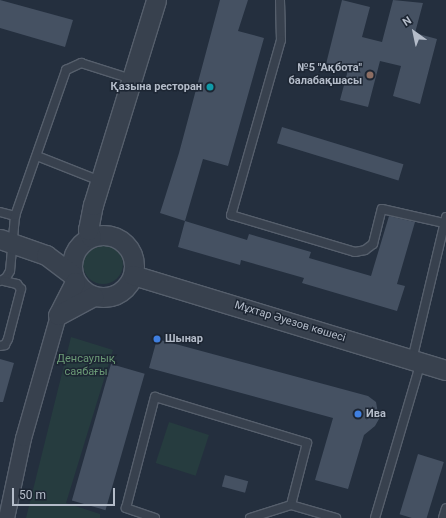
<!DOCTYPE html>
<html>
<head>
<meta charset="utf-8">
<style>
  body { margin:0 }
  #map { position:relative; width:446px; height:518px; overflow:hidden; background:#242f3e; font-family:Roboto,sans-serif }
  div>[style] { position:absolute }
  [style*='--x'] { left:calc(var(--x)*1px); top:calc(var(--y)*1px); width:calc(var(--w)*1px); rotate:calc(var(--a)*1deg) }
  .green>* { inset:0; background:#263c3f; transform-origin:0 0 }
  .round { border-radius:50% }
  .building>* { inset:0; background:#455162; transform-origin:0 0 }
  .roads { filter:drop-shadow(1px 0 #565f6c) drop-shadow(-1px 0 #565f6c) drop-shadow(0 1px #565f6c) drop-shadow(0 -1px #565f6c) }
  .service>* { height:8px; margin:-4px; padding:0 4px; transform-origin:4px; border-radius:4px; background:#38414e }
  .minor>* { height:15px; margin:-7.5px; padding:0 7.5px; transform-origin:7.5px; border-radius:7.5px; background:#38414e }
  .tertiary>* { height:19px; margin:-9.5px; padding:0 9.5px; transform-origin:9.5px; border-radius:9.5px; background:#38414e }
  .tertiary>.ring { margin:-9.5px; padding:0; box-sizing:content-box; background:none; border:19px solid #38414e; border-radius:50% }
  .dots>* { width:11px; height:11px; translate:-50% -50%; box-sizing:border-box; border:2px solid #1d2633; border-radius:50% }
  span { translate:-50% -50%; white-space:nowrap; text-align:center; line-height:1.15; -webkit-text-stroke:3px #1d2633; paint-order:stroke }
  .poi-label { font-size:11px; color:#b4bcc9; font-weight:700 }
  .right { translate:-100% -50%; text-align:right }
  .left { translate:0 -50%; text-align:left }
  .street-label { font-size:11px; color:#b4bcc9 }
  .park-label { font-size:11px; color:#6b9a76 }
  .north { position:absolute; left:394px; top:12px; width:40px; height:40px; -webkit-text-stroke:3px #1d2633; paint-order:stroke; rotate:327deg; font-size:11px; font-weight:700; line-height:16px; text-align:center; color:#b4bcc9 }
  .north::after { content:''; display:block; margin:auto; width:14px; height:18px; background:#b4bcc9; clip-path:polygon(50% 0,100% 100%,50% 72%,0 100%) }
  .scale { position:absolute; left:12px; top:488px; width:103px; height:18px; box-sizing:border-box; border:2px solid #b4bcc9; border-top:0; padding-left:5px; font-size:12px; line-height:14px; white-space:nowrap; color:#b4bcc9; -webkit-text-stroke:3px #1d2633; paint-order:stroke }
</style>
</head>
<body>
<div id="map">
  <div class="green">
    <i class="round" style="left:83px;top:244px;width:40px;height:40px"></i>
    <i style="clip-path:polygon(71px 337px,113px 350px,66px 503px,100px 514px,100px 518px,26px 518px)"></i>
    <i style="left:169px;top:422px;width:42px;height:43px;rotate:18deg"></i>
  </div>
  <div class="building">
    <i style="clip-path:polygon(0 0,73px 20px,65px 47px,0 28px)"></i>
    <i style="clip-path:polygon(220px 0,248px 0,238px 31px,264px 38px,228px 166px,203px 159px,185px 221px,160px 213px,179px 153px)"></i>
    <i style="clip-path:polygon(342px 0,370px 7px,362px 37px,382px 42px,393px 0,423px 3px,415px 33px,437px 39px,420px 104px,393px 96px,401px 66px,380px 61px,368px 107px,340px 100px,348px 70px,326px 64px)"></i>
    <i style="left:282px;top:127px;width:127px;height:17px;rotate:17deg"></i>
    <i style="clip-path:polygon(389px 216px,415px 222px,397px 284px,405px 286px,397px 311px,302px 283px,304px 278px,241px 260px,240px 265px,178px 247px,185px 221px,247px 240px,249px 234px,311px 252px,309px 258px,371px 276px)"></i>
    <i style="clip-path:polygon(157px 339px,368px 396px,376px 402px,379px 419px,375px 426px,364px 435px,348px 489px,315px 480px,333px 418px,149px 368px)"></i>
    <i style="clip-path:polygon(0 359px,14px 363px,3px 402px,0 402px)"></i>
    <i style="left:111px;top:364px;width:35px;height:142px;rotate:16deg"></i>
    <i style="left:418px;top:454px;width:27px;height:63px;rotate:17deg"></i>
    <i style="left:225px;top:475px;width:24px;height:12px;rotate:15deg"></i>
  </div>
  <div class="roads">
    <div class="service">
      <i style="--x:280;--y:0;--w:40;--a:88.6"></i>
      <i style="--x:281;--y:40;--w:182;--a:105.9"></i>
      <i style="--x:231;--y:215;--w:129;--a:16.6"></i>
      <i style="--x:355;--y:252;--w:10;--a:-11"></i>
      <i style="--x:365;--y:250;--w:10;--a:-37"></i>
      <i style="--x:373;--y:244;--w:36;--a:-76"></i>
      <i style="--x:382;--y:209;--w:64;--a:12.7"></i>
      <i style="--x:37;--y:156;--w:68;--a:21.6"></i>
      <i style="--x:0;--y:212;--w:16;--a:15"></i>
      <i style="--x:0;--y:281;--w:7;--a:-27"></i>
      <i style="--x:6;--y:278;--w:8;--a:-60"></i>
      <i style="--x:10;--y:271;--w:55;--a:-84.8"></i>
      <i style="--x:15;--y:216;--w:155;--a:-70.7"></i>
      <i style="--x:66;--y:70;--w:17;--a:-25"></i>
      <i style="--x:81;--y:63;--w:52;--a:17.7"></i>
      <i style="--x:0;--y:346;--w:5;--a:-11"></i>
      <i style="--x:5;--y:345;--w:7;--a:-63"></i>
      <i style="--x:8;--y:339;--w:52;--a:-75.4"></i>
      <i style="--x:21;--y:289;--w:6;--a:-129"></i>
      <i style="--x:17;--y:284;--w:13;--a:-167"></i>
      <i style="--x:412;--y:360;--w:147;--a:-76.6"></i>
      <i style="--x:155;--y:518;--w:31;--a:-161"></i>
      <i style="--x:126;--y:508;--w:115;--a:-75.4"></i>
      <i style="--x:155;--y:397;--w:159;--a:16.8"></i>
      <i style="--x:307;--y:443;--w:64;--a:104.5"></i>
      <i style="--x:250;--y:518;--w:43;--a:-17.6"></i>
      <i style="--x:291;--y:505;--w:47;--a:16.1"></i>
      <i style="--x:375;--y:518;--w:163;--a:-73.6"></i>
      <i style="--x:443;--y:518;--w:10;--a:-73"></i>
    </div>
    <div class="minor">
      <i style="--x:6;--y:518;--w:82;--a:-78"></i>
      <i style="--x:23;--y:438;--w:128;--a:-74.1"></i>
    </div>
    <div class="tertiary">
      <i class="ring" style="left:72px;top:235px;width:43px;height:43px"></i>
      <i style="--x:91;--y:237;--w:8;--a:-113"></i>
      <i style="--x:88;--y:230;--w:25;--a:-79"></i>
      <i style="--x:93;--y:205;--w:214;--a:-72.9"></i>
      <i style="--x:0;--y:239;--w:49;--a:19.2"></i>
      <i style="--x:46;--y:255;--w:34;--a:37"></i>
      <i style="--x:133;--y:275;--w:327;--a:16.9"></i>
      <i style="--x:75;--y:282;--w:37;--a:117"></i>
      <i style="--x:58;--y:315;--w:40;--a:-28"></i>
    </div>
  </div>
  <div class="dots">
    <i style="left:370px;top:75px;background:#8d6e63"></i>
    <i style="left:210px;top:87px;background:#0f9aa8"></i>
    <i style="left:157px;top:339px;background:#3f7fe0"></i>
    <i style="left:358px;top:414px;background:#3f7fe0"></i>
  </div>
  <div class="poi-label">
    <span class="right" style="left:362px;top:75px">№5 "Ақбота"<br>балабақшасы</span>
    <span class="right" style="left:202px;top:87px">Қазына ресторан</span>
    <span class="left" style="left:165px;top:339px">Шынар</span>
    <span class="left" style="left:366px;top:414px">Ива</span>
  </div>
  <div class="street-label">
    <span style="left:290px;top:322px;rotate:17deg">Мұхтар Әуезов көшесі</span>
  </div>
  <div class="park-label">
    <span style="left:86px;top:366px">Денсаулық<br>саябағы</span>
  </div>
  <div class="north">N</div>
  <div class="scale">50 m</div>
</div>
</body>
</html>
